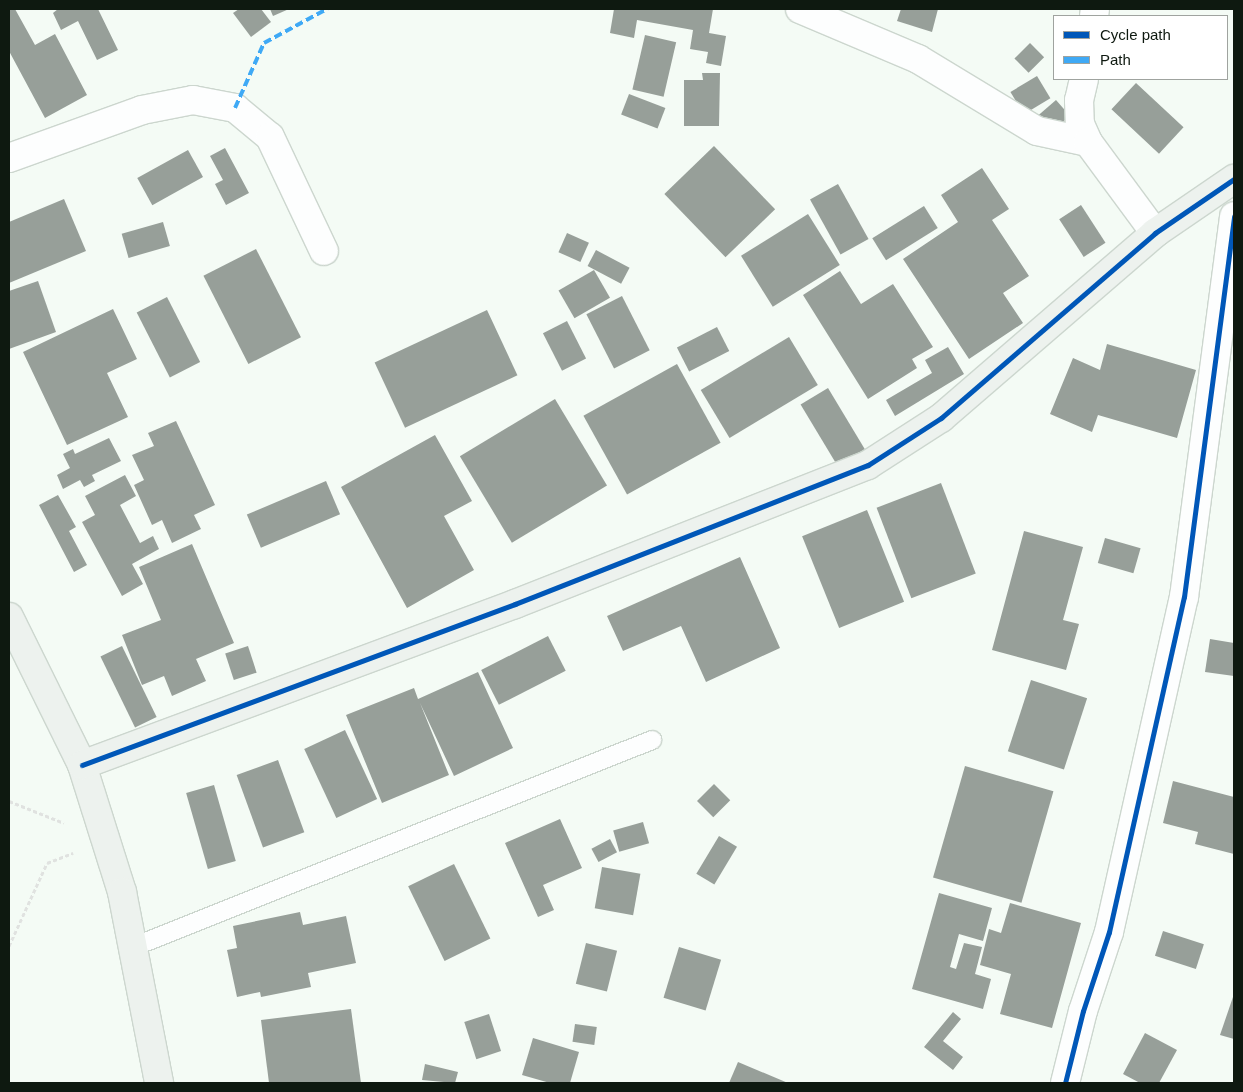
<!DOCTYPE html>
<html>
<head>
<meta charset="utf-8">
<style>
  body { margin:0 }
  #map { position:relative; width:1243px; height:1092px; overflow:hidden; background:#f4fbf5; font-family:Arial,sans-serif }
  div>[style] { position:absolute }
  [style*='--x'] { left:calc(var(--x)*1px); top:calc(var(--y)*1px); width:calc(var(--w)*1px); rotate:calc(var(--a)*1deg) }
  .building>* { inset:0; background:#979f99; transform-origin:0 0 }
  .path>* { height:3px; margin-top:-1.5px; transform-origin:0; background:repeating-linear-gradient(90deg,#e0e2e0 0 4px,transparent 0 6.5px) }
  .roads { filter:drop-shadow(1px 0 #ccd6ce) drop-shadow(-1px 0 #ccd6ce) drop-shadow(0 1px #ccd6ce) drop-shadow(0 -1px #ccd6ce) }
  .lane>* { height:18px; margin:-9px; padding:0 9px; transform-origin:9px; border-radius:9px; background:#fdfefe }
  .street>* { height:28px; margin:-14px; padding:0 14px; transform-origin:14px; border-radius:14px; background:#fdfefe }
  .secondary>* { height:28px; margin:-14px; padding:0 14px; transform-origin:14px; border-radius:14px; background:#edf2ee }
  .quiet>* { height:4px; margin-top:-2px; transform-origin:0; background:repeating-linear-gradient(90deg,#3fa9f5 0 8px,transparent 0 12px) }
  .cycleway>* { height:5px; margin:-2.5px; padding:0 2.5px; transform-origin:2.5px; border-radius:2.5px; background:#0057b8 }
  span { translate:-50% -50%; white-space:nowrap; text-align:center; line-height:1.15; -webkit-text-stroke:5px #fff; paint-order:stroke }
  .frame { position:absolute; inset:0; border:10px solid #0e1910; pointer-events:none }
  .legend { position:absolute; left:1053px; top:15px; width:175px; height:65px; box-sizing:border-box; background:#fff; border:1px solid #9fa39f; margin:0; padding:6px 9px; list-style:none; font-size:15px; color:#0e1910 }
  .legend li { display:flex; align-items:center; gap:10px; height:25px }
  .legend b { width:25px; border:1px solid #9fa39f }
</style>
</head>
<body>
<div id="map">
  <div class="building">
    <i style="clip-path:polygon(9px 9px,15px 9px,35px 45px,55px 34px,87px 95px,45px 118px,9px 51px)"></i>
    <i style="clip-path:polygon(58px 9px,98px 9px,118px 50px,97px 60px,78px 21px,61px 30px,53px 13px)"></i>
    <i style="clip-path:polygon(239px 9px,261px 9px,271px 22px,251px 37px,233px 13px)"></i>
    <i style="clip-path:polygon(270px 9px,289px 9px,273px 16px)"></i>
    <i style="clip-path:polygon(614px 9px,713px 9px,709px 33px,726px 36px,721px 66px,706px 63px,708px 52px,690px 49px,693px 30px,637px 20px,634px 38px,610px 33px)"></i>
    <i style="clip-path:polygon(901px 9px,938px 9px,932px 32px,897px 21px)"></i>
    <i style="left:645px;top:35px;width:32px;height:56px;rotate:13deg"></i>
    <i style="left:1030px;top:43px;width:20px;height:22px;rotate:45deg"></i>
    <i style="clip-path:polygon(702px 73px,720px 73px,719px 126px,684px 126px,684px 80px,703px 80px)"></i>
    <i style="left:1037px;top:76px;width:26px;height:31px;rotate:59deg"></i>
    <i style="left:1136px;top:83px;width:65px;height:36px;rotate:43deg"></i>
    <i style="left:629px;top:94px;width:39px;height:22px;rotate:21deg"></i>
    <i style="left:1056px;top:100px;width:21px;height:26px;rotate:49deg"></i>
    <i style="left:714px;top:146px;width:88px;height:69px;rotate:46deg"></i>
    <i style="clip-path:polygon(225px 148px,249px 193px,226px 205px,215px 184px,223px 180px,210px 156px)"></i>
    <i style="left:188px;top:150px;width:31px;height:58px;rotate:61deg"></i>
    <i style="clip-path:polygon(982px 168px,1009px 209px,992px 220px,1029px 276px,1003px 293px,1023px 323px,969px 359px,903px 259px,958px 222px,941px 195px)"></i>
    <i style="left:838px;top:184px;width:63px;height:32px;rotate:61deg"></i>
    <i style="clip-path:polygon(64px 199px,86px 251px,9px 283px,9px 222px)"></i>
    <i style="left:1081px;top:205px;width:45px;height:26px;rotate:57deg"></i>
    <i style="left:924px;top:206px;width:26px;height:61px;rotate:58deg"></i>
    <i style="left:808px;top:214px;width:60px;height:79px;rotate:58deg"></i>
    <i style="left:163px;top:222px;width:25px;height:43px;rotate:74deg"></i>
    <i style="left:567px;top:233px;width:24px;height:21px;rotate:24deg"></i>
    <i style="left:256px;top:249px;width:99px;height:59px;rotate:63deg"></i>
    <i style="left:596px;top:250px;width:38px;height:18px;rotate:28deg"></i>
    <i style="left:594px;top:270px;width:32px;height:41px;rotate:60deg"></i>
    <i style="clip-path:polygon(840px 271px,861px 304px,893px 284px,933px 347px,912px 359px,917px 368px,868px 399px,803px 295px)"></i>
    <i style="clip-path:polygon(38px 281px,56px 332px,9px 349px,9px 291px)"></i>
    <i style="left:622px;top:296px;width:61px;height:40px;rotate:63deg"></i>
    <i style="left:167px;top:297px;width:73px;height:34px;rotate:63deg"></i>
    <i style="clip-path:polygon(113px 309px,137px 359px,107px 373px,128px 417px,67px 445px,23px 352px)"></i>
    <i style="left:487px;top:310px;width:72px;height:124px;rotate:65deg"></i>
    <i style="left:567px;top:321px;width:42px;height:27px;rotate:63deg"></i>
    <i style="left:717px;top:327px;width:27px;height:45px;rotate:63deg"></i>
    <i style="left:789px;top:337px;width:56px;height:103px;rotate:59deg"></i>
    <i style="clip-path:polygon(1107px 344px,1196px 370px,1177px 438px,1098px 415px,1092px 432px,1050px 414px,1073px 358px,1100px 370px)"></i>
    <i style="clip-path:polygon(948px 347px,964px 374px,895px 416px,886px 400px,932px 373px,925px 360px)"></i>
    <i style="left:677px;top:364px;width:90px;height:107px;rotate:61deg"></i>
    <i style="left:828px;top:388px;width:78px;height:32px;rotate:59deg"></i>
    <i style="left:555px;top:399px;width:101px;height:111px;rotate:59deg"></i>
    <i style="clip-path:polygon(176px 421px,215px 505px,194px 515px,201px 529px,172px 543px,162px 520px,152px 525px,134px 485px,144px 480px,132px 455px,154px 446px,148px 433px)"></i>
    <i style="clip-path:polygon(435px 435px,472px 501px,444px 516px,474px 570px,407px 608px,341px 487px)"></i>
    <i style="clip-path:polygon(109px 438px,121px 461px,92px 475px,95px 481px,84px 487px,80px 480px,63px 489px,57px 475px,70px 468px,63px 454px,73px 449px,75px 454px)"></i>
    <i style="clip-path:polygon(125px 475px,136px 496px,120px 505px,140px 543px,153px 536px,159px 549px,132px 564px,143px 584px,122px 596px,82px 522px,95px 515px,85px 496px)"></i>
    <i style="left:326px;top:481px;width:36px;height:86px;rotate:67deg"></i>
    <i style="left:941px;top:483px;width:97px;height:69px;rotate:69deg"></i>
    <i style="clip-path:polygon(58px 495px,76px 527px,69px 531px,87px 565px,74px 572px,39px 505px)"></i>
    <i style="left:867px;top:510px;width:99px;height:70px;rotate:68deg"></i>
    <i style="clip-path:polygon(1024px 531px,1083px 547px,1063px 620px,1079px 624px,1066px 670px,992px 650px)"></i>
    <i style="left:1105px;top:538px;width:37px;height:26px;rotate:16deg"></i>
    <i style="clip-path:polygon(192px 544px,234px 643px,196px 659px,206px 681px,172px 696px,164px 676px,142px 685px,122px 635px,161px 620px,139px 567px)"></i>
    <i style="clip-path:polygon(740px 557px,780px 648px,706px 682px,681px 626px,623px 651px,607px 616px)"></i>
    <i style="left:548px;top:636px;width:39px;height:75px;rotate:63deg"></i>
    <i style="clip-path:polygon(1210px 639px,1234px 643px,1234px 676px,1205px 672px)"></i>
    <i style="left:122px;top:646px;width:79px;height:24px;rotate:64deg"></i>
    <i style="left:248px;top:646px;width:28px;height:24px;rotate:72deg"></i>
    <i style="clip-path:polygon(478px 672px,513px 748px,454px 776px,420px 703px,449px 775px,382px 803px,346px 715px,414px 688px,418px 699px)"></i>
    <i style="left:1031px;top:680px;width:59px;height:75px;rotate:18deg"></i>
    <i style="left:345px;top:730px;width:76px;height:45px;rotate:65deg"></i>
    <i style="left:278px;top:760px;width:77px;height:44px;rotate:70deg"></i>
    <i style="left:965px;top:766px;width:92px;height:116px;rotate:16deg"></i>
    <i style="clip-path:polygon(1173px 781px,1234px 797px,1234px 854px,1195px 844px,1198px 832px,1163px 823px)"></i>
    <i style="left:714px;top:784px;width:23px;height:24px;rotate:45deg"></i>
    <i style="left:214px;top:785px;width:79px;height:29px;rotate:74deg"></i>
    <i style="clip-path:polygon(560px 819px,582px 868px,543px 885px,554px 910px,538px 917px,505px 843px)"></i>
    <i style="left:643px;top:822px;width:22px;height:31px;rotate:74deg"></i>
    <i style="left:719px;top:836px;width:21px;height:44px;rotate:31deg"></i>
    <i style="left:610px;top:839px;width:15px;height:21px;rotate:62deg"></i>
    <i style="left:454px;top:864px;width:83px;height:51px;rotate:64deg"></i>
    <i style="left:602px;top:867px;width:39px;height:42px;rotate:10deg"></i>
    <i style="clip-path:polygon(939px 893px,992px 908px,983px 941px,959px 934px,950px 967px,956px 969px,964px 943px,982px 947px,975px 974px,991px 979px,983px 1009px,912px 989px)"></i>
    <i style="clip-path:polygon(1010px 903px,1081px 923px,1052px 1028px,1000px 1014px,1011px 974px,980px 965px,989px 929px,1001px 933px)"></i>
    <i style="clip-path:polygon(300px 912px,303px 925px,346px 916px,356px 963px,308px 973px,311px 987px,261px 997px,260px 992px,237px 997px,227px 950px,237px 948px,233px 926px)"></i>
    <i style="left:1163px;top:931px;width:43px;height:26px;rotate:18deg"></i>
    <i style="left:586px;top:943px;width:32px;height:42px;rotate:14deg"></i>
    <i style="left:679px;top:947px;width:44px;height:53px;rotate:17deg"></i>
    <i style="clip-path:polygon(1234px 994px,1234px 1039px,1220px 1035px)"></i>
    <i style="clip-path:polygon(351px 1009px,361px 1083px,269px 1083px,261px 1020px)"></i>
    <i style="clip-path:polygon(953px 1012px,961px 1019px,943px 1041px,963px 1057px,953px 1070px,924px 1047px)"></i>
    <i style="left:489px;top:1014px;width:39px;height:26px;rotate:72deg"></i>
    <i style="left:575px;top:1024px;width:22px;height:18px;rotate:8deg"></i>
    <i style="clip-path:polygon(1145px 1033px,1177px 1050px,1159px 1083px,1140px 1083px,1123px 1074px)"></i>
    <i style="clip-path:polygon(533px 1038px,579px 1052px,570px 1083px,550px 1083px,522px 1075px)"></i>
    <i style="clip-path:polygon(738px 1062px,788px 1083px,729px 1083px)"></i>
    <i style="clip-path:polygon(425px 1064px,458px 1072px,455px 1083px,422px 1080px)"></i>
  </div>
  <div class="path">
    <i style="--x:9;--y:801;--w:59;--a:21.8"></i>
    <i style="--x:9;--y:946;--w:91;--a:-65.4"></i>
    <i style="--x:47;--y:863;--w:28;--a:-21"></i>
  </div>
  <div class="roads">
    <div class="lane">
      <i style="--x:133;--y:947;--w:559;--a:-21.74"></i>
    </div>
    <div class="street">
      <i style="--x:800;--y:9;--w:128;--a:23"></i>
      <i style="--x:918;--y:59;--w:139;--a:31.2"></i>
      <i style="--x:1037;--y:131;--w:52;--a:12.2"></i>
      <i style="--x:1094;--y:16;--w:7;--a:-82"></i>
      <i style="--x:1084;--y:79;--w:22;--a:103"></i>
      <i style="--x:1079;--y:100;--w:24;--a:88"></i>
      <i style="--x:1080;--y:124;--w:20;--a:66"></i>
      <i style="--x:1088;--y:142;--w:113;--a:53.6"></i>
      <i style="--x:9;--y:158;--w:141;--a:-19.8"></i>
      <i style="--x:142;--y:110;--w:52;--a:-11.1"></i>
      <i style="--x:193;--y:100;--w:43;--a:10.8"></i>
      <i style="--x:235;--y:108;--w:45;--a:39.6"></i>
      <i style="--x:270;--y:137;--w:126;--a:64.7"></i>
      <i style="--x:1065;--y:1083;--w:74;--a:-76"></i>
      <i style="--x:1083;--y:1011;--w:83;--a:-71.8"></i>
      <i style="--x:1109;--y:932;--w:343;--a:-77.4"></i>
      <i style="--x:1184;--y:597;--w:384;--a:-82.5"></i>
    </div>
    <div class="secondary">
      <i style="--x:9;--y:617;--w:165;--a:63.7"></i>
      <i style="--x:82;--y:765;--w:133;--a:72.5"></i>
      <i style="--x:122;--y:892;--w:195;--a:79"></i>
      <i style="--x:82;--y:765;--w:462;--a:-20.4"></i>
      <i style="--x:515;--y:604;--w:379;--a:-21.5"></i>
      <i style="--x:868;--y:465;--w:87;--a:-32.8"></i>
      <i style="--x:941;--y:418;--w:283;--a:-40.8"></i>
      <i style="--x:1155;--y:233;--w:96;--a:-34.4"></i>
    </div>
  </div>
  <div class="quiet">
    <i style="--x:235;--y:108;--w:71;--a:-66"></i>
    <i style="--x:264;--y:43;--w:72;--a:-28.4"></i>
  </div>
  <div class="cycleway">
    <i style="--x:82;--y:765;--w:462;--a:-20.4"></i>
    <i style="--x:515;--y:604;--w:379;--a:-21.5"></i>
    <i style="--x:868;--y:465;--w:87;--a:-32.8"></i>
    <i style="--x:941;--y:418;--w:283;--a:-40.8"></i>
    <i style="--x:1155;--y:233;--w:96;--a:-34.4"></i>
    <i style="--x:1065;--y:1083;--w:74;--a:-76"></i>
    <i style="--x:1083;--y:1011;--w:83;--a:-71.8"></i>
    <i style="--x:1109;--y:932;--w:343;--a:-77.4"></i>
    <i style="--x:1184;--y:597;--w:384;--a:-82.5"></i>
  </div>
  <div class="frame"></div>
  <ul class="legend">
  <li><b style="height:6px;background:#0057b8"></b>Cycle path</li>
  <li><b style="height:6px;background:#3fa9f5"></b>Path</li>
  </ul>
</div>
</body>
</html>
